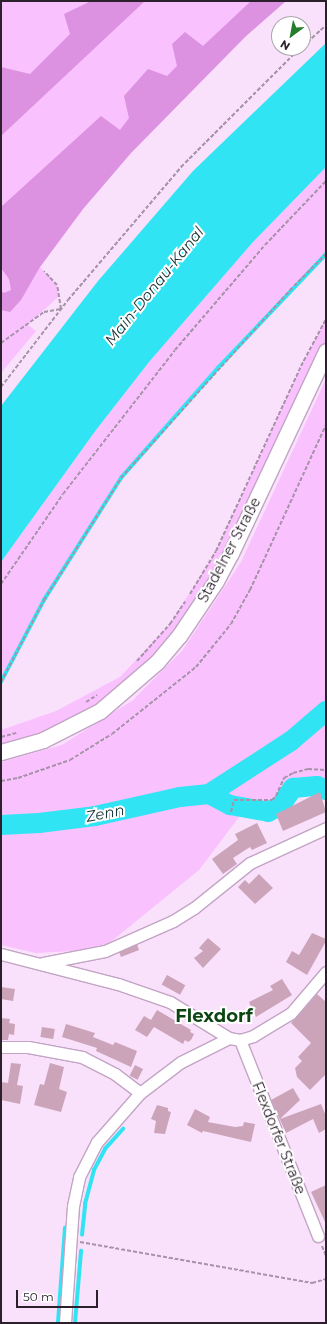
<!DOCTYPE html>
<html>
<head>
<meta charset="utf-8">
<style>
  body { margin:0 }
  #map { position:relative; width:327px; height:1324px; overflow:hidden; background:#f9e0fb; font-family:Montserrat,sans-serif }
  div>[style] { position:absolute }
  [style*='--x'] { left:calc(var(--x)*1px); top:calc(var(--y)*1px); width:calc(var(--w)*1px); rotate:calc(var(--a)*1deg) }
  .green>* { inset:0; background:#f9c1fd }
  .forest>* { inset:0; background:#dc92e1 }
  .water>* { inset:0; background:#31e4f3 }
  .stream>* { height:3.5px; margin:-1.75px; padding:0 1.75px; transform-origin:1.75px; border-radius:1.75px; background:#31e4f3 }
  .river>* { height:20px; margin:-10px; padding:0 10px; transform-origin:10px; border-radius:10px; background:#31e4f3 }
  .building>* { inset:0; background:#cca4ba; transform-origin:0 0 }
  .path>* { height:2px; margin-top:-1px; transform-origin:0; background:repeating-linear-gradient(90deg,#a693a8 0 4px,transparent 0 6px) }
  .roads { filter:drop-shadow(1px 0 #c2a4c4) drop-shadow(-1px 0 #c2a4c4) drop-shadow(0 1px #c2a4c4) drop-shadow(0 -1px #c2a4c4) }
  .street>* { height:11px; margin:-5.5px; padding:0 5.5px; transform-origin:5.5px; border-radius:5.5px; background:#fff }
  .secondary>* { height:15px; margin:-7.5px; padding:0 7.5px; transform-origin:7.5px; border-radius:7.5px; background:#fff }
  span { translate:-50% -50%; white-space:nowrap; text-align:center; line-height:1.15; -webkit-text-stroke:4px #fff; paint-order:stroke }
  .street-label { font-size:14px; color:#2b202c }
  .water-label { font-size:15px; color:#183336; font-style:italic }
  .district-label { font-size:18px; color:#0c4511; font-weight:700 }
  .frame { position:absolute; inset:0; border:2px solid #2b202c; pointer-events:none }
  .north { position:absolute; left:271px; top:16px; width:40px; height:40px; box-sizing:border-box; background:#fff; border:1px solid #aaa6ab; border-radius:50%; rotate:212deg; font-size:11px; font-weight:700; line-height:16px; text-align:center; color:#2b202c }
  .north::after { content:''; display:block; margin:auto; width:14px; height:18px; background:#267e2c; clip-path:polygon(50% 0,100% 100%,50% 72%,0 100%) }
  .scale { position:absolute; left:16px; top:1290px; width:82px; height:18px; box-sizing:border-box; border:2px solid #2b202c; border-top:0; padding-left:5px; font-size:12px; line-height:14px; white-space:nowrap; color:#2b202c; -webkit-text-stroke:3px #fff; paint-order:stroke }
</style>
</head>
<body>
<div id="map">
  <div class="green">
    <i style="clip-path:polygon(1px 1px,286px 1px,245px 37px,131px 153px,83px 209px,40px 267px,57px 285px,59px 296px,28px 325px,36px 331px,1px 373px)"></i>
    <i style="clip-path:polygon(326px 167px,326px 254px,218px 368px,121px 478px,44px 600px,1px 682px,1px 562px,96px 430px,149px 362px,253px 242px)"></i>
    <i style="clip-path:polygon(326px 319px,326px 351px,216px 581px,124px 693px,1px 752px,1px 730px,56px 711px,120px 677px,170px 624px,216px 551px,301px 366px)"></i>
    <i style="clip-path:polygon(326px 379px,326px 781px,242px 813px,199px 870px,108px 944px,73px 951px,36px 953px,1px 945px,1px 762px,62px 745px,133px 700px,182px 651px,241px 562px)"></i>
  </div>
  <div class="forest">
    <i style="clip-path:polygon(91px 1px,145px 1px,1px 136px,1px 67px,30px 74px,70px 34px,64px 14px)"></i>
    <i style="clip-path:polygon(251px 1px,286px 1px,245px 37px,131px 153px,83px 209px,40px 267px,21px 300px,10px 312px,1px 310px,1px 291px,4px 293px,11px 290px,9px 279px,1px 268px,1px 207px,101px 116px,120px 130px,129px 118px,124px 96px,148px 69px,167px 76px,177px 66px,172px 44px,185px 32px,203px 46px)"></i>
  </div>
  <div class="water">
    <i style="clip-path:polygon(326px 43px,326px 167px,253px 242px,149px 362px,96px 430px,1px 562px,1px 406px,98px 281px,193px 171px)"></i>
  </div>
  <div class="stream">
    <i style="--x:1;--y:682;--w:93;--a:-62.3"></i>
    <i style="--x:44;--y:600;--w:144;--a:-57.7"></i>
    <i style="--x:121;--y:478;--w:147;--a:-48.6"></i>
    <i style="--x:218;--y:368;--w:157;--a:-46.5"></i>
    <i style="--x:82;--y:1235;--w:31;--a:-84"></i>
    <i style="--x:85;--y:1204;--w:35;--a:-75"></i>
    <i style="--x:94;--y:1170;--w:24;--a:-62"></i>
    <i style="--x:105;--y:1149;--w:27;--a:-48"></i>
    <i style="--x:58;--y:1323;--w:95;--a:-85.8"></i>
    <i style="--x:75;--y:1323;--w:72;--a:-85.2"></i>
  </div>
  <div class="river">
    <i style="--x:209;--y:794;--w:24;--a:28"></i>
    <i style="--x:230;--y:805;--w:39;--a:10"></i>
    <i style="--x:268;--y:812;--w:15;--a:-28"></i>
    <i style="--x:281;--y:805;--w:21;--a:-55"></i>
    <i style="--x:293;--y:788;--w:24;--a:-5"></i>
    <i style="--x:317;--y:786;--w:10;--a:24"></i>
    <i style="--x:1;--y:825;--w:38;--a:-3"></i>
    <i style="--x:39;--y:823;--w:56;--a:-7.1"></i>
    <i style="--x:95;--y:816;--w:87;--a:-12.6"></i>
    <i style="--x:180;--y:797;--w:29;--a:-6"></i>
    <i style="--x:209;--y:794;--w:98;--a:-32.9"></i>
    <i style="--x:291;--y:741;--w:46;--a:-40.6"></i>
  </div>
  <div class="building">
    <i style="clip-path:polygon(320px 792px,326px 812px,283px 831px,276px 814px)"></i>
    <i style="clip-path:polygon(257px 823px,267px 843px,252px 850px,250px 847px,233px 858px,237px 864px,223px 874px,212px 859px,238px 840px,235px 834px)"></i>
    <i style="clip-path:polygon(259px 874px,273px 888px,255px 904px,238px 887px,245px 880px,249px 884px)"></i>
    <i style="clip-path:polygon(312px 933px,326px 939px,326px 941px,307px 975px,286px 962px,292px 951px,299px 955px)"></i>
    <i style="clip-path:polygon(208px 938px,221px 949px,203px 968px,194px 958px,203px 951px,199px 948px)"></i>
    <i style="clip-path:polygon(137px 944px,139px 950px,121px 957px,119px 952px)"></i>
    <i style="left:167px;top:975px;width:21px;height:11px;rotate:29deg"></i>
    <i style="clip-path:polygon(282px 979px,292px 995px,256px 1017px,249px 1002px,273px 990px,270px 986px)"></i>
    <i style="clip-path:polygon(1px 987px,15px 989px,13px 1001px,1px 999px)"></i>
    <i style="clip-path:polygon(317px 994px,326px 1002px,326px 1074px,310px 1090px,297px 1077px,295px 1068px,302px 1061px,298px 1057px,311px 1043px,291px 1023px)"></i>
    <i style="clip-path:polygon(157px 1010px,191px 1030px,190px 1032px,194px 1034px,191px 1040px,188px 1042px,185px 1040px,183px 1044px,154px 1027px,147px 1037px,135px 1030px,144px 1016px,151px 1020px)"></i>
    <i style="clip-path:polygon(1px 1018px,10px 1019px,9px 1023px,15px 1024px,14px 1035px,9px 1034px,8px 1040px,1px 1040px)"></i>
    <i style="clip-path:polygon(66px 1024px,95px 1033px,93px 1037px,113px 1045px,115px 1042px,137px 1051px,131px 1067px,96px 1051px,97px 1048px,62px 1037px)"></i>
    <i style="left:42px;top:1027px;width:13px;height:10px;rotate:9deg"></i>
    <i style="clip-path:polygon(11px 1063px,21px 1064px,17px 1085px,23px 1086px,20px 1104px,1px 1100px,1px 1082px,8px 1083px)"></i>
    <i style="clip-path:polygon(50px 1063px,64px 1067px,59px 1089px,67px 1092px,61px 1112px,34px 1105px,40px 1084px,44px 1085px)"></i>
    <i style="left:135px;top:1065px;width:9px;height:12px;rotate:27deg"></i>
    <i style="clip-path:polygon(293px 1088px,300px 1100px,280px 1119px,321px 1104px,326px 1116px,326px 1129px,319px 1133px,313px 1119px,286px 1133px,271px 1100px)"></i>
    <i style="clip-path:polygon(157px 1105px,168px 1108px,168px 1111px,171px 1112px,165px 1134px,154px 1133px,156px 1121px,151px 1119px)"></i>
    <i style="clip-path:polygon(195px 1109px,210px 1117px,208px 1122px,235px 1127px,243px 1126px,244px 1122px,255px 1124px,251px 1142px,203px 1131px,202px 1133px,187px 1125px)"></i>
    <i style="clip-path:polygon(326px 1185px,326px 1224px,311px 1192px)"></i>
  </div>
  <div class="path">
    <i style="--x:303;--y:46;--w:31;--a:-42"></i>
    <i style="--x:1;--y:343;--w:53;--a:-35.8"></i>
    <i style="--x:44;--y:312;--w:17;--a:-10"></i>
    <i style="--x:61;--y:309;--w:24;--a:-99"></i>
    <i style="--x:57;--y:285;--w:19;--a:-133"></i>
    <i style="--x:1;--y:387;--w:110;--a:-52.4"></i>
    <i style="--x:68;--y:300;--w:175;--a:-49.6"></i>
    <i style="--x:181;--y:167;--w:168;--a:-45"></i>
    <i style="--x:1;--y:584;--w:109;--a:-55.4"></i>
    <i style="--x:63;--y:494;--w:182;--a:-52.1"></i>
    <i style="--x:175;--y:350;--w:138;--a:-49.4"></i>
    <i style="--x:265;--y:245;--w:88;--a:-46.4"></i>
    <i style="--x:190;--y:594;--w:50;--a:-58.8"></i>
    <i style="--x:216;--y:551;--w:204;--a:-65.3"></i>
    <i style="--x:301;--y:366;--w:53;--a:-62"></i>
    <i style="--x:137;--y:661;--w:50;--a:-48.3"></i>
    <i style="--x:170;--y:624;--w:27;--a:-56"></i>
    <i style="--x:1;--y:682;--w:93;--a:-62.3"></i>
    <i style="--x:44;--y:600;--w:144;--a:-57.7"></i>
    <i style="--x:121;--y:478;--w:258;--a:-48"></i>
    <i style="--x:294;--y:286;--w:45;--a:-45"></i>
    <i style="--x:86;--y:702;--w:13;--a:-32"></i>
    <i style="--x:1;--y:737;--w:16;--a:-15"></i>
    <i style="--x:1;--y:781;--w:17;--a:-10"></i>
    <i style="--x:18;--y:778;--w:55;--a:-19.1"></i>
    <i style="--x:70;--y:760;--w:49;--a:-31.8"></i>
    <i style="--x:112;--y:734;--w:107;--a:-38.6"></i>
    <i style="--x:196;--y:667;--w:55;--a:-50.9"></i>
    <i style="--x:231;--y:624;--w:39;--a:-61"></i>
    <i style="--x:250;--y:590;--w:182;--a:-65.3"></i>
    <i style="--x:231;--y:812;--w:12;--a:-76"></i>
    <i style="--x:234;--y:800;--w:38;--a:0"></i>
    <i style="--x:272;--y:800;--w:6;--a:-45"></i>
    <i style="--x:276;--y:796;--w:20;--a:-66"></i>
    <i style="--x:284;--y:778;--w:10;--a:-29"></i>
    <i style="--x:293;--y:773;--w:16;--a:-15"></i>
    <i style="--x:308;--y:769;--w:18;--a:3"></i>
    <i style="--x:80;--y:1242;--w:236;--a:10"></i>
    <i style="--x:312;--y:1283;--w:15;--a:-16"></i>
    <i style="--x:322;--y:1246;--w:11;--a:68"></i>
  </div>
  <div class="roads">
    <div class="street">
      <i style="--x:1;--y:954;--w:121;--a:14.4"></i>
      <i style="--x:118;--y:984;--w:55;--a:19.1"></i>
      <i style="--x:170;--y:1002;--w:69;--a:31.4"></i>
      <i style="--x:229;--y:1038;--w:11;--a:10"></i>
      <i style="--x:240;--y:1040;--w:14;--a:-17"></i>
      <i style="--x:253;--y:1036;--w:44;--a:-31.2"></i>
      <i style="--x:291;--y:1013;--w:54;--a:-49.5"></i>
      <i style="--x:43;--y:963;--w:63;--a:-11"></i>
      <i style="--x:105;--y:951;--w:74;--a:-23.8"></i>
      <i style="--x:173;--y:921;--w:25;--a:-32"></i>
      <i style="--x:194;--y:908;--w:72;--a:-38.8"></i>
      <i style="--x:250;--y:863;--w:84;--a:-24.7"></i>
      <i style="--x:240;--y:1040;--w:211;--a:68.3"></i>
      <i style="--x:1;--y:1047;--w:27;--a:0"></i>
      <i style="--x:28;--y:1047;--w:55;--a:10.5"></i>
      <i style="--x:82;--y:1057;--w:37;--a:27"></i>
      <i style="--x:115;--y:1074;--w:31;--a:37"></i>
      <i style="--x:65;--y:1323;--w:117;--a:-86.1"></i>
      <i style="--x:73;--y:1206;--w:30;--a:-78"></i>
      <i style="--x:79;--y:1177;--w:39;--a:-63"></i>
      <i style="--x:97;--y:1142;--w:65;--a:-48.7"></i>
      <i style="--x:140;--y:1093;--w:51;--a:-37.1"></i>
      <i style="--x:181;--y:1062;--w:54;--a:-26.6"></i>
    </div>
    <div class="secondary">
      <i style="--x:1;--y:752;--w:44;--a:-15.9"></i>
      <i style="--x:43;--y:740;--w:64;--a:-27"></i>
      <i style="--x:100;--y:711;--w:75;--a:-40.7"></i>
      <i style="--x:157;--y:662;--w:34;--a:-50"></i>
      <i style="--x:179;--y:636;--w:66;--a:-56.1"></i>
      <i style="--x:216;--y:581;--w:32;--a:-62"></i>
      <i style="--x:231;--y:553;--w:223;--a:-64.8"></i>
    </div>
  </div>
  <div class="street-label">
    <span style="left:229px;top:550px;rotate:-62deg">Stadelner Straße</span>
    <span style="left:279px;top:1138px;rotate:68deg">Flexdorfer Straße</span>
  </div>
  <div class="water-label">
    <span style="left:154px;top:286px;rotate:-51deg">Main-Donau-Kanal</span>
    <span style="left:105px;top:813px;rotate:-11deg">Zenn</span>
  </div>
  <div class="district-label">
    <span style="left:214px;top:1016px">Flexdorf</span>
  </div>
  <div class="frame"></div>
  <div class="north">N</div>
  <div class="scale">50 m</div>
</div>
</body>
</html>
